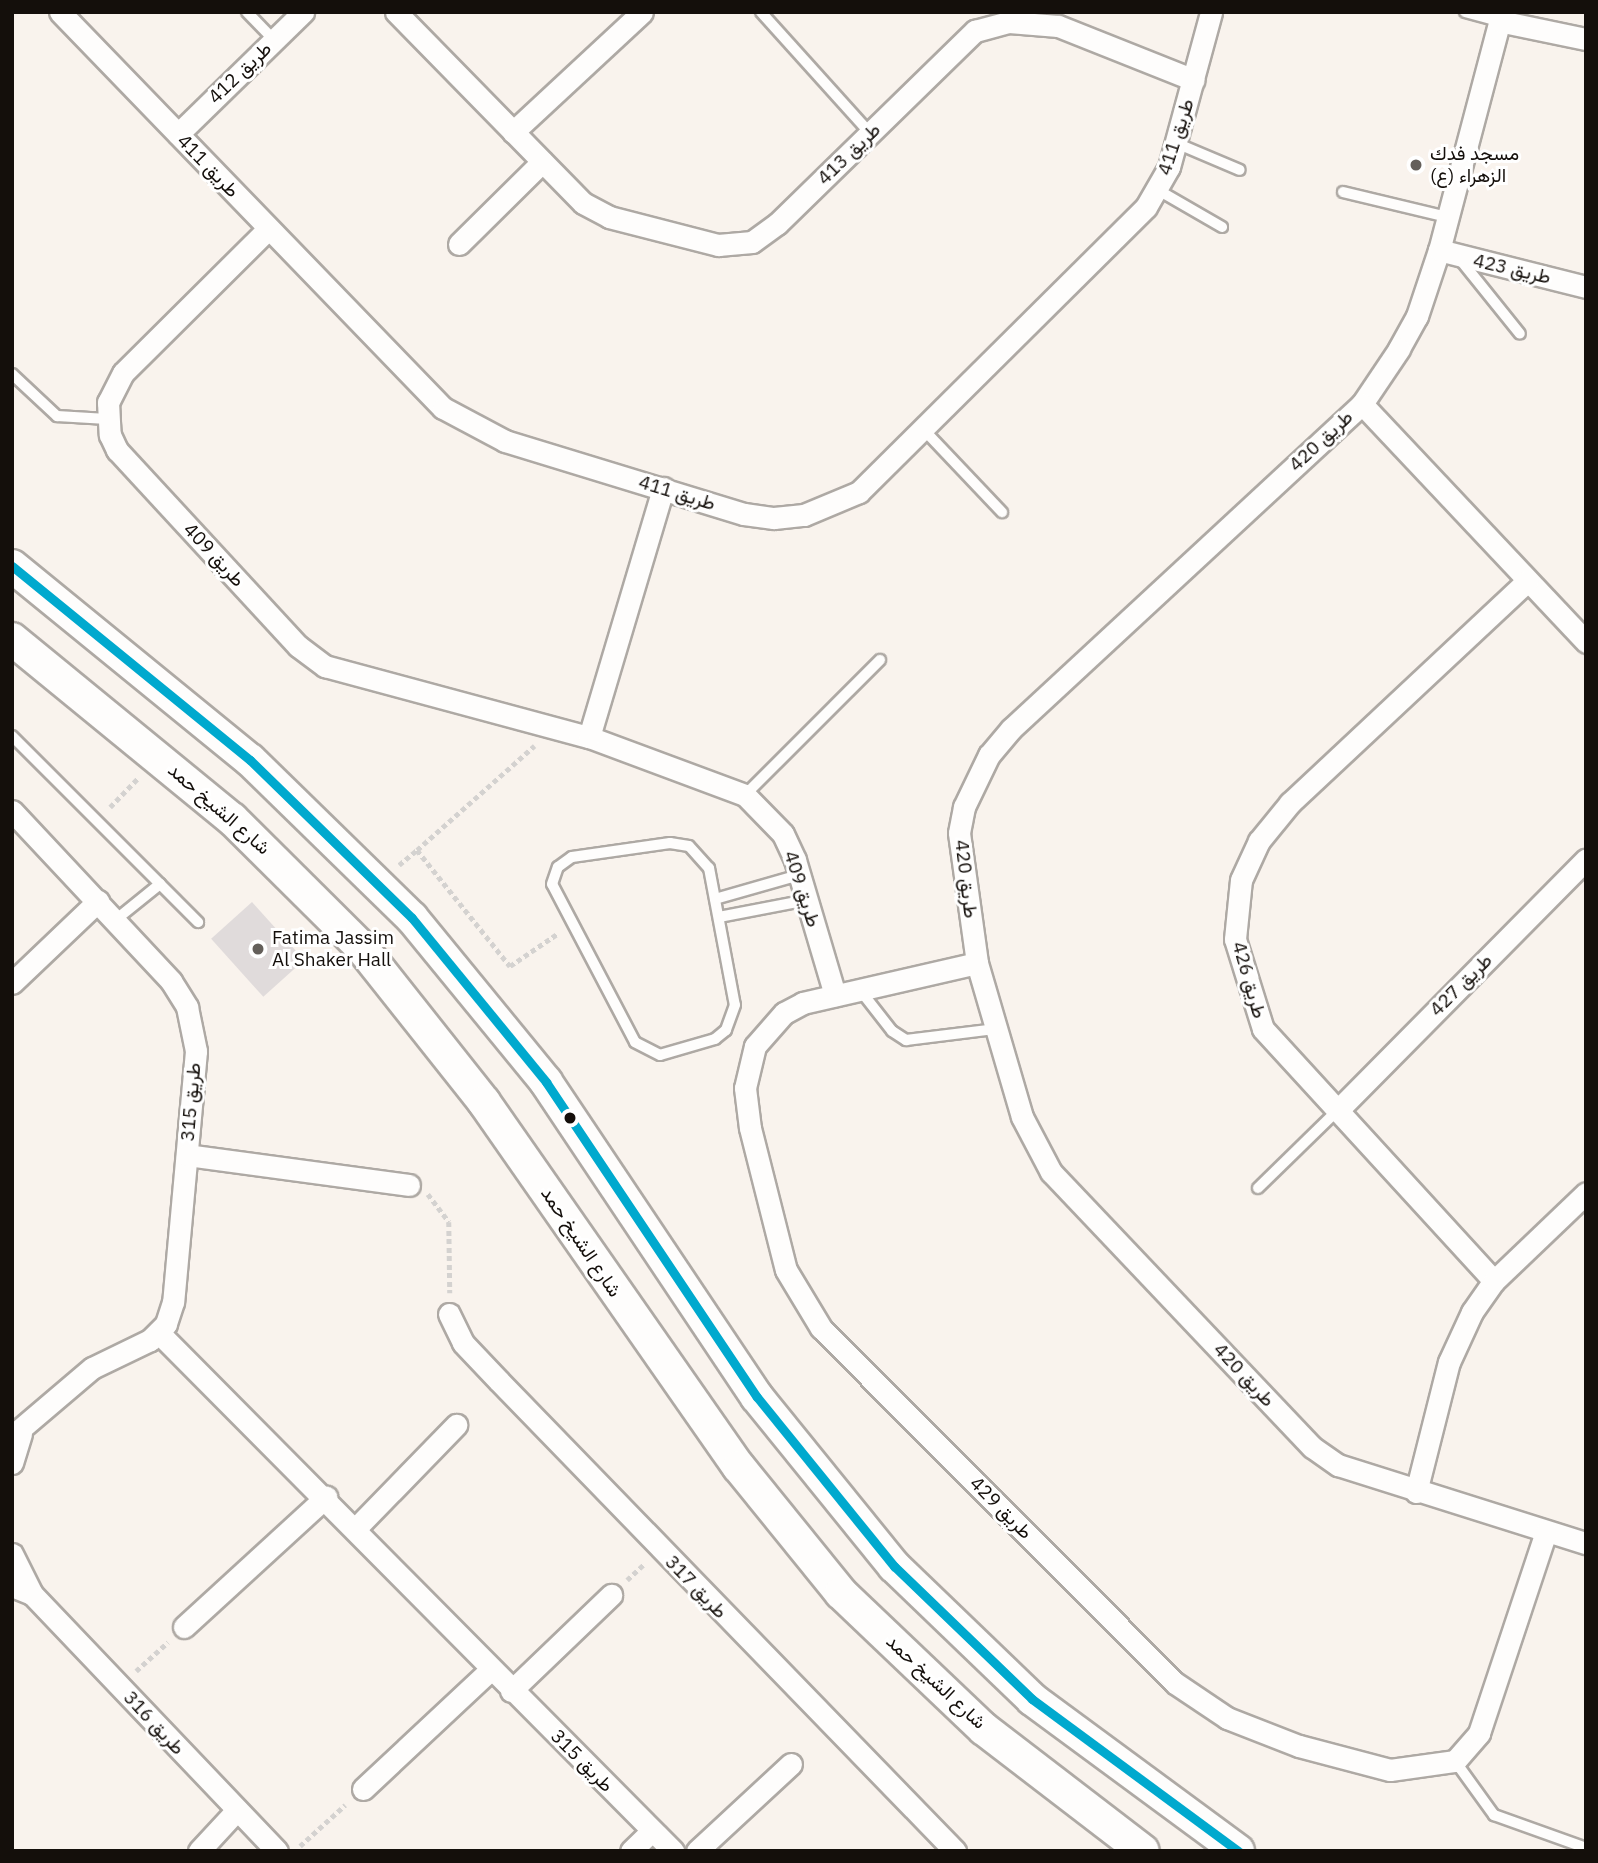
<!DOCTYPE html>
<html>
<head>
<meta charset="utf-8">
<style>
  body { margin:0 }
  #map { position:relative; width:1598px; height:1863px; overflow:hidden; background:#f9f3ed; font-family:"IBM Plex Sans",Vazirmatn,sans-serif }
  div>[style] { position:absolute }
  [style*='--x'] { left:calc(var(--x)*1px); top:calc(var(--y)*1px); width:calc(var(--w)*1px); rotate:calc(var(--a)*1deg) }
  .building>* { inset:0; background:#e0dbdb; transform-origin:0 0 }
  .path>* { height:4.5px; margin-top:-2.25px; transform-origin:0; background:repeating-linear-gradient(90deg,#d4d2d0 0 5px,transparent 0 8.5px) }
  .roads { filter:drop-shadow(2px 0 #aea9a4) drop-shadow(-2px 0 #aea9a4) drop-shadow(0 2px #aea9a4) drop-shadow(0 -2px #aea9a4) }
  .lane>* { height:10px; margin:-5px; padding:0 5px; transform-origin:5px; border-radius:5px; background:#fefdfc }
  .street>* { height:21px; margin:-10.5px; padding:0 10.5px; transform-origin:10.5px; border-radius:10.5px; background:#fefdfc }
  .secondary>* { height:32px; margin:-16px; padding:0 16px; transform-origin:16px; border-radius:16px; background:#fefdfc }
  .bus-1>* { height:9px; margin:-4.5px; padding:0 4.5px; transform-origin:4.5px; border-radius:4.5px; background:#00a9ce }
  .dots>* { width:19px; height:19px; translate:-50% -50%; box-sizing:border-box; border:4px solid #fff; border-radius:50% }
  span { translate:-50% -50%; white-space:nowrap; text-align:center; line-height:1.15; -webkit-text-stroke:6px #fff; paint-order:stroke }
  .street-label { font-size:19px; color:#140f0b }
  .poi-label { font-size:19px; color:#140f0b }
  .left { translate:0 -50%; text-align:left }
  .frame { position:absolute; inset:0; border:14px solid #140f0b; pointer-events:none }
</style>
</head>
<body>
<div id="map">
  <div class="building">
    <i style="left:252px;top:902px;width:78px;height:55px;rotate:48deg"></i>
  </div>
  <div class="path">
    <i style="--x:110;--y:807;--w:40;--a:-46"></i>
    <i style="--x:417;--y:850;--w:157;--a:-41.6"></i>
    <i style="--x:399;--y:865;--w:23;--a:-40"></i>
    <i style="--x:417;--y:850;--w:149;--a:51.3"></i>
    <i style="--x:510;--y:966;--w:57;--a:-34.2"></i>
    <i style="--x:428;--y:1194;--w:35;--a:53"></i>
    <i style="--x:449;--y:1222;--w:71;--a:89.2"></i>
    <i style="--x:627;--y:1580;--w:23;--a:-43"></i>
    <i style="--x:136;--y:1671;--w:43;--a:-42.2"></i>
    <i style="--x:300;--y:1846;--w:61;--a:-42.3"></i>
  </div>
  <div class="roads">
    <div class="lane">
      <i style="--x:247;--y:12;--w:39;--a:46"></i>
      <i style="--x:761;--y:12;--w:163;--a:48"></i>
      <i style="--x:1465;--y:12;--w:35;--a:15"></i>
      <i style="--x:1176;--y:143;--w:69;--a:22.9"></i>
      <i style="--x:1158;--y:190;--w:74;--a:30"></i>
      <i style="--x:1343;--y:192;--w:107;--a:13.5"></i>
      <i style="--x:1459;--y:258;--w:97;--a:51.2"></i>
      <i style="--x:12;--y:374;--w:62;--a:43"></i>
      <i style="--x:57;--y:416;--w:50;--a:3.4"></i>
      <i style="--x:925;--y:431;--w:112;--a:46.5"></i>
      <i style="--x:12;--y:736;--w:209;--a:45"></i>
      <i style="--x:160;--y:884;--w:54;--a:141"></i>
      <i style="--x:745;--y:795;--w:191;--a:-45"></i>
      <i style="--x:670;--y:843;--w:19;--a:9"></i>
      <i style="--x:689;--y:846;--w:30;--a:48"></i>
      <i style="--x:709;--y:868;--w:139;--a:79.3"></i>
      <i style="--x:735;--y:1005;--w:27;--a:110"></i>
      <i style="--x:726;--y:1030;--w:14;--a:141"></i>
      <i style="--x:715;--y:1039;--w:57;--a:163.8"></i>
      <i style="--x:660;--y:1055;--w:28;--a:-153"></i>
      <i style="--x:635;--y:1042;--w:178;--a:-117.7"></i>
      <i style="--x:552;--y:884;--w:18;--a:-71"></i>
      <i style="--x:558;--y:867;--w:17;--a:-36"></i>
      <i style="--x:572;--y:857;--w:99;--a:-8.1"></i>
      <i style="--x:160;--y:884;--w:54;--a:45"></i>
      <i style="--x:715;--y:899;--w:87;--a:-15.9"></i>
      <i style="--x:719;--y:917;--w:90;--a:-10.9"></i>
      <i style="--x:860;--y:990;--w:52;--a:52"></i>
      <i style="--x:892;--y:1031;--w:17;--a:33"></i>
      <i style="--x:906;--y:1040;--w:91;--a:-7"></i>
      <i style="--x:1258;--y:1188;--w:110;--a:-44.3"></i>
      <i style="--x:1455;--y:1761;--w:67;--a:54.2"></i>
      <i style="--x:1494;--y:1815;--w:98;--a:19.7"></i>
    </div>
    <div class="street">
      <i style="--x:60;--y:12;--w:551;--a:45.96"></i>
      <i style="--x:443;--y:408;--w:70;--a:28"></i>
      <i style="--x:505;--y:441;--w:250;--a:17"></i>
      <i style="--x:744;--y:514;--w:30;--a:8"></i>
      <i style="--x:774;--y:518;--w:30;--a:-6"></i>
      <i style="--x:804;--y:515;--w:60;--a:-22.7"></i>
      <i style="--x:859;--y:492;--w:404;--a:-44.8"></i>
      <i style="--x:1146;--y:207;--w:46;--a:-60.1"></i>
      <i style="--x:1169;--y:167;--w:161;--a:-74.8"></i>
      <i style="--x:396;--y:12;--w:267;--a:45.6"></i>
      <i style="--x:583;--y:203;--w:30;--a:28"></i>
      <i style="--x:609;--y:217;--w:113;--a:14.4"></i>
      <i style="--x:718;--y:245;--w:34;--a:-5"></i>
      <i style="--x:752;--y:242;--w:31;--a:-36"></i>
      <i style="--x:777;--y:224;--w:277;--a:-44.3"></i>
      <i style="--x:975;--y:31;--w:35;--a:-15"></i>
      <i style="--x:1009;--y:22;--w:49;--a:4.7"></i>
      <i style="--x:1058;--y:26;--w:146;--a:21.7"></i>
      <i style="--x:1502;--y:12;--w:246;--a:104.8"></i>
      <i style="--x:1439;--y:250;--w:70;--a:108.4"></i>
      <i style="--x:1417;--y:316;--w:38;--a:119"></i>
      <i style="--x:1399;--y:349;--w:66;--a:123.9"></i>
      <i style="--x:1362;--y:404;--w:478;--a:137.2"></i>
      <i style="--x:1011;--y:729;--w:34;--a:130"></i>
      <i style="--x:989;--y:755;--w:58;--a:115.7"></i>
      <i style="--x:964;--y:807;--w:26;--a:101"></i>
      <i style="--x:959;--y:833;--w:131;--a:82.1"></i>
      <i style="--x:977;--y:963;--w:160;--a:73.7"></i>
      <i style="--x:1022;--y:1117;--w:62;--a:62.2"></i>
      <i style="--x:1051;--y:1172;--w:379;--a:46.5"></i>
      <i style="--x:1312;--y:1447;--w:32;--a:35"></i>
      <i style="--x:1338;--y:1465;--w:260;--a:17.5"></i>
      <i style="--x:1499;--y:21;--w:89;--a:11.7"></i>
      <i style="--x:513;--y:132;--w:176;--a:-42.9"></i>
      <i style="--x:178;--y:134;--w:175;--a:-44.3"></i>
      <i style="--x:268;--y:229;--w:204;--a:135.2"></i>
      <i style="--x:123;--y:373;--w:33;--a:117"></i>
      <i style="--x:108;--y:402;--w:33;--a:87"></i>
      <i style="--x:110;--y:435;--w:17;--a:65"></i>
      <i style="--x:117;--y:450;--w:267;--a:47.3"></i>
      <i style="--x:298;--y:646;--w:34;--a:37"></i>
      <i style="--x:325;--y:666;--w:273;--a:15.1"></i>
      <i style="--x:589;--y:737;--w:166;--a:20.4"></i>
      <i style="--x:745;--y:795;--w:54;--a:45.7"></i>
      <i style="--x:783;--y:834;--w:29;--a:65"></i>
      <i style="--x:795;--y:860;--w:141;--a:73.5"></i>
      <i style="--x:459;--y:244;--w:117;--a:-44.7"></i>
      <i style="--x:1439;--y:250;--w:152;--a:14.1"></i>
      <i style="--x:1362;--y:404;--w:327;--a:46.7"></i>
      <i style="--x:589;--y:737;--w:260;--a:-73.4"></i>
      <i style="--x:12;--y:811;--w:233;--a:46.9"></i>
      <i style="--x:171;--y:981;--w:31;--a:58"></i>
      <i style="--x:187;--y:1007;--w:45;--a:78.4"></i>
      <i style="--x:196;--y:1051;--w:252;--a:95.2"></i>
      <i style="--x:173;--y:1302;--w:23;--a:108"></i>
      <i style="--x:166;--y:1324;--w:23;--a:135"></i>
      <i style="--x:150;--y:1340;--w:64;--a:154.2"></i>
      <i style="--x:92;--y:1368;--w:105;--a:139.6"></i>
      <i style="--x:977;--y:963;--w:179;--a:167.1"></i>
      <i style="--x:803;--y:1003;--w:21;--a:152"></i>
      <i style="--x:784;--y:1013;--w:44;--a:131.3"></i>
      <i style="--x:755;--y:1046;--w:43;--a:103.4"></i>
      <i style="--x:745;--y:1088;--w:40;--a:82.9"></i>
      <i style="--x:750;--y:1128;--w:146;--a:75.8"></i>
      <i style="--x:786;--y:1270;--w:68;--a:58.9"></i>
      <i style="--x:821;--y:1328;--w:501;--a:45.08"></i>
      <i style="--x:1175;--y:1683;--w:63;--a:33.9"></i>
      <i style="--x:1227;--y:1718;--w:77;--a:21.3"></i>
      <i style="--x:1299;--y:1746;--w:94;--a:14.8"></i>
      <i style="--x:1390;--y:1770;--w:66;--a:-7.9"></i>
      <i style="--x:1455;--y:1761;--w:37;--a:-49"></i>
      <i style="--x:1479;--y:1733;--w:212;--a:-71.6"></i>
      <i style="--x:12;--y:983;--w:119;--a:-43.6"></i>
      <i style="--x:1337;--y:1111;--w:354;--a:-45.3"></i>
      <i style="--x:187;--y:1155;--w:224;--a:7.7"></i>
      <i style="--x:1494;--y:1281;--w:342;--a:-132.5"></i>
      <i style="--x:1263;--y:1029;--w:94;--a:-107.3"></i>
      <i style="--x:1235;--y:939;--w:59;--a:-84.2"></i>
      <i style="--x:1241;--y:880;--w:43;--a:-65.2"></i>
      <i style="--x:1259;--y:841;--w:49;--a:-50.8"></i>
      <i style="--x:1290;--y:803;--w:325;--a:-43.1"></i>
      <i style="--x:449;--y:1314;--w:32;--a:64"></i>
      <i style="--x:463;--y:1343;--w:52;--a:46.5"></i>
      <i style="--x:499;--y:1381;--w:655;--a:45.87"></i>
      <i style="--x:159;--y:1333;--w:730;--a:45.22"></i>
      <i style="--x:12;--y:1463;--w:31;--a:-73"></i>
      <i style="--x:1416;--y:1492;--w:134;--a:-75.8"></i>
      <i style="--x:1449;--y:1362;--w:55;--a:-65.3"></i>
      <i style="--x:1472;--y:1312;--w:38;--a:-55"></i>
      <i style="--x:1494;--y:1281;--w:127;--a:-43.7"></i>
      <i style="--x:356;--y:1528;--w:144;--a:-45.8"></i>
      <i style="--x:12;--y:1554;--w:45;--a:63.4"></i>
      <i style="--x:12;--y:1586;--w:22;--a:22"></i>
      <i style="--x:32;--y:1594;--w:355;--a:46.4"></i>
      <i style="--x:184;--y:1627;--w:193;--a:-42.5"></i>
      <i style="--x:511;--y:1691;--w:139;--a:-43.8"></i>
      <i style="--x:363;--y:1789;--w:174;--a:-43.1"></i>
      <i style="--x:199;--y:1851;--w:56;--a:-47.2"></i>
      <i style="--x:631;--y:1851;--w:29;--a:-44"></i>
      <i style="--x:697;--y:1851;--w:128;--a:-42.8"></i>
    </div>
    <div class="secondary">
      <i style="--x:12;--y:566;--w:307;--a:39.2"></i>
      <i style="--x:250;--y:760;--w:226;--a:44.3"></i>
      <i style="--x:412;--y:918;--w:212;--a:50.7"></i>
      <i style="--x:546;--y:1082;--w:379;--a:56.2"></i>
      <i style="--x:757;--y:1397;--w:218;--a:51"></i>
      <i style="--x:894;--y:1566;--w:192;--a:43.9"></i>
      <i style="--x:1032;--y:1699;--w:256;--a:36.4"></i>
      <i style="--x:12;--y:639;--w:284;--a:39.3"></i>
      <i style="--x:232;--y:819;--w:183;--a:44.8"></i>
      <i style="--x:362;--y:948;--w:196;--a:51.6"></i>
      <i style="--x:484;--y:1102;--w:445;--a:55.1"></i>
      <i style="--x:739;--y:1467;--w:162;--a:51"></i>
      <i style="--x:841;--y:1593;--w:197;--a:43.6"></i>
      <i style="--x:984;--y:1729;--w:200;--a:37.5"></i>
    </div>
  </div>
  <div class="bus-1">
    <i style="--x:12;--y:566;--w:307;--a:39.2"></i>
    <i style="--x:250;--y:760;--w:226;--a:44.3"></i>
    <i style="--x:412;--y:918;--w:212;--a:50.7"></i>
    <i style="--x:546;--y:1082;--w:379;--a:56.2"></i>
    <i style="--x:757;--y:1397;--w:218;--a:51"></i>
    <i style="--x:894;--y:1566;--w:192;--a:43.9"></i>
    <i style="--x:1032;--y:1699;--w:256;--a:36.4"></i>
  </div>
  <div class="dots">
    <i style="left:1416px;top:165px;background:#645f5a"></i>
    <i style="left:258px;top:949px;background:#645f5a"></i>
    <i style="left:570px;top:1118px;background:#140f0b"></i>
  </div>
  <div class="street-label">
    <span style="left:240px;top:73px;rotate:-44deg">طريق 412</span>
    <span style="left:1176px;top:137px;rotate:-72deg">طريق 411</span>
    <span style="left:849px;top:154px;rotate:-44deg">طريق 413</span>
    <span style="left:208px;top:166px;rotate:46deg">طريق 411</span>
    <span style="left:1512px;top:269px;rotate:13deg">طريق 423</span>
    <span style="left:1321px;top:441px;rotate:-43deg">طريق 420</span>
    <span style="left:677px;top:493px;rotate:17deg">طريق 411</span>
    <span style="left:214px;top:555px;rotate:47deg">طريق 409</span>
    <span style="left:219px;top:809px;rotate:41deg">شارع الشيخ حمد</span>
    <span style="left:966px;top:879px;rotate:83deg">طريق 420</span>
    <span style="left:802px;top:889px;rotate:72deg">طريق 409</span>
    <span style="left:1249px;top:980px;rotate:74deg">طريق 426</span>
    <span style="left:1461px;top:985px;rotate:-45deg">طريق 427</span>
    <span style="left:191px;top:1102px;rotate:-85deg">طريق 315</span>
    <span style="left:581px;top:1242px;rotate:56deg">شارع الشيخ حمد</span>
    <span style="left:1244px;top:1375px;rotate:47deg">طريق 420</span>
    <span style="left:1001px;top:1508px;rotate:45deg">طريق 429</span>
    <span style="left:696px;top:1587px;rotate:46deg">طريق 317</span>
    <span style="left:936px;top:1682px;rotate:43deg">شارع الشيخ حمد</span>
    <span style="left:154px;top:1723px;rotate:47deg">طريق 316</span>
    <span style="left:582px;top:1761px;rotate:45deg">طريق 315</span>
  </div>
  <div class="poi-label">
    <span class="left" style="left:1430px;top:165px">مسجد فدك<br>الزهراء (ع)</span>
    <span class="left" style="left:272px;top:949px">Fatima Jassim<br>Al Shaker Hall</span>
  </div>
  <div class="frame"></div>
</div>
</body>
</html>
